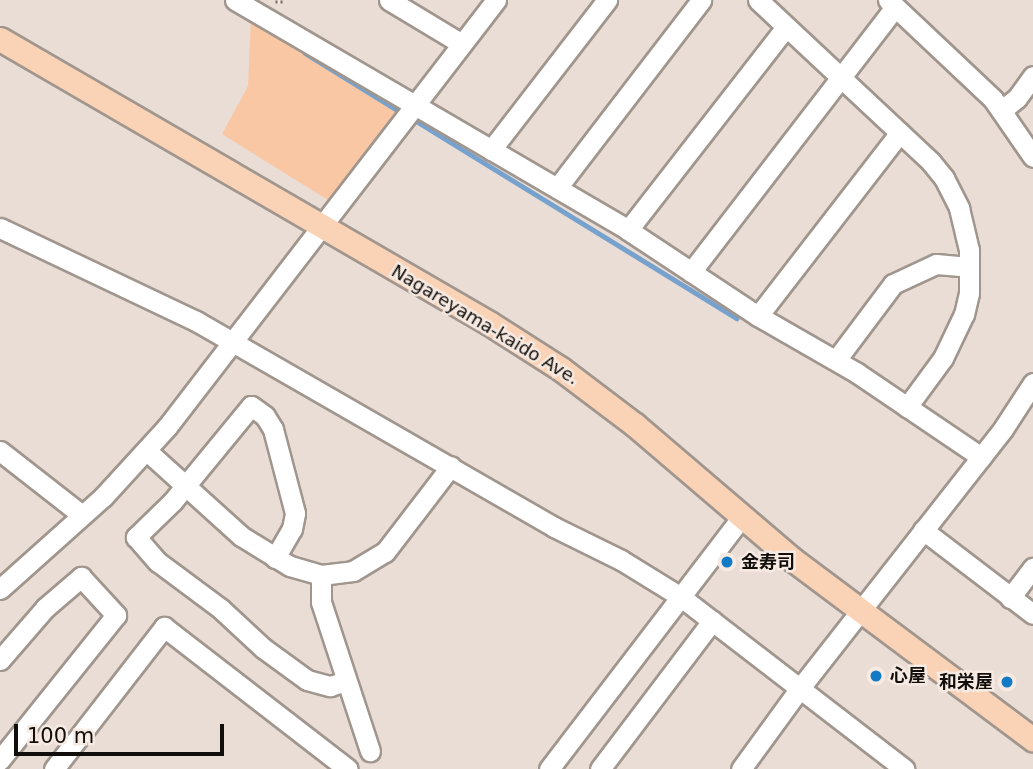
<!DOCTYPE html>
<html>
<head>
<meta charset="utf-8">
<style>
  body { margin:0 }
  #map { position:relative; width:1033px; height:769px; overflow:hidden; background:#e9ddd5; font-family:"DejaVu Sans","Noto Sans JP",sans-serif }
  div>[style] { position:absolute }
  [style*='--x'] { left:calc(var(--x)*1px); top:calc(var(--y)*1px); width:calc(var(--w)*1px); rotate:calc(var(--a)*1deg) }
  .green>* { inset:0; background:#f9c7a4 }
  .stream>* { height:4.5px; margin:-2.25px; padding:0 2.25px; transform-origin:2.25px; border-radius:2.25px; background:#76a2cd }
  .roads { filter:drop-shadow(2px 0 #a0968e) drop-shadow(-2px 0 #a0968e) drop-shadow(0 2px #a0968e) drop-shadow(0 -2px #a0968e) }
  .minor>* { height:19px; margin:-9.5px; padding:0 9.5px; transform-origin:9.5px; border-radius:9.5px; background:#fff }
  .major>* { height:23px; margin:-11.5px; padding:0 11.5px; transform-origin:11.5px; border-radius:11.5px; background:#fad2b6 }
  .rail>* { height:7px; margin-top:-3.5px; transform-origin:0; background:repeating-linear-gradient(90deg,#f6eae2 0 13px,#746d68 0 26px); box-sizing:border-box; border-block:2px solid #746d68 }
  .dots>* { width:19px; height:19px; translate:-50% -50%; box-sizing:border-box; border:4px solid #f6eae2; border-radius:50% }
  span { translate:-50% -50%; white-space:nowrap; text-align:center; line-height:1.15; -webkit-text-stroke:5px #f6eae2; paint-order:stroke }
  .street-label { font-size:18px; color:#110e0b }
  .poi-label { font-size:18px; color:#110e0b; font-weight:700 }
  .left { translate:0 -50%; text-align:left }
  .right { translate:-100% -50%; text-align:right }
  .scale { position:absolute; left:14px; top:724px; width:210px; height:32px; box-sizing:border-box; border:4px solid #110e0b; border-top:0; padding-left:9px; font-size:21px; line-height:24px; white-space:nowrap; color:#110e0b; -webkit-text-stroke:5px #f6eae2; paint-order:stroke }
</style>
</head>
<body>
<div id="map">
  <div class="green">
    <i style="clip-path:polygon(251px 18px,395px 103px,396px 111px,328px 200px,222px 134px,248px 86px)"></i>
  </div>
  <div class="stream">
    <i style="--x:305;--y:53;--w:114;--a:31.7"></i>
    <i style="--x:413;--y:119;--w:380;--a:31.6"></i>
  </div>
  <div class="roads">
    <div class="minor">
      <i style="--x:235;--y:0;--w:455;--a:30.3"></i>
      <i style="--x:628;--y:230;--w:156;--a:33.5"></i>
      <i style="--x:758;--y:316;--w:114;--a:29.9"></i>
      <i style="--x:857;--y:373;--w:150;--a:34.1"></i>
      <i style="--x:389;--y:0;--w:85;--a:31.1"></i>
      <i style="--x:758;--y:0;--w:237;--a:43.1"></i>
      <i style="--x:931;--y:162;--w:21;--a:51"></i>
      <i style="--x:944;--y:178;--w:34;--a:63"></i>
      <i style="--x:959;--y:208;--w:43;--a:76.6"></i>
      <i style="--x:969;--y:250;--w:43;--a:90"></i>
      <i style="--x:969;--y:293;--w:22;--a:103"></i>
      <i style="--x:964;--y:314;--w:49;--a:115.5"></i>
      <i style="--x:943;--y:358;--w:61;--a:126.3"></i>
      <i style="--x:888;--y:0;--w:144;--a:43.3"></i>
      <i style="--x:993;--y:99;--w:70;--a:55.4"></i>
      <i style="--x:1002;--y:110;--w:19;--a:-39"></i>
      <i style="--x:1017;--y:98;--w:27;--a:-54"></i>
      <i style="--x:491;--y:150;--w:190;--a:-52.3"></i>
      <i style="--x:557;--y:188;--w:237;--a:-52.5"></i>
      <i style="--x:0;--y:228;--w:217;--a:25.4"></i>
      <i style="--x:196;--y:321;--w:413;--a:29.9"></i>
      <i style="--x:554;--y:527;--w:75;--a:26.2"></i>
      <i style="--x:621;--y:560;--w:70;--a:31.7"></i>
      <i style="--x:681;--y:597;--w:282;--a:37.6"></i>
      <i style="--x:628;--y:230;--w:257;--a:-52.1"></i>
      <i style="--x:691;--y:272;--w:334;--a:-52.4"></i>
      <i style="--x:758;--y:316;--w:232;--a:-52.3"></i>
      <i style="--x:836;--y:360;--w:95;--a:-53.1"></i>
      <i style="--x:893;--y:284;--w:47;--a:-24.9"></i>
      <i style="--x:936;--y:264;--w:33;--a:5"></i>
      <i style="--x:0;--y:451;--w:104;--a:38"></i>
      <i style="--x:147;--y:451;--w:127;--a:42.1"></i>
      <i style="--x:241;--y:536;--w:57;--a:31.5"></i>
      <i style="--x:290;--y:566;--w:32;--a:16"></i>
      <i style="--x:321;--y:575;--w:32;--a:-7"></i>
      <i style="--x:353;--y:571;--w:37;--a:-31"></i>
      <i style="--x:385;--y:552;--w:108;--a:-52.5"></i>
      <i style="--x:923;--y:530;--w:138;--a:37.4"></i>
      <i style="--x:275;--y:558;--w:34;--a:-60"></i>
      <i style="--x:292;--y:529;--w:16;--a:-79"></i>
      <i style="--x:295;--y:513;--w:87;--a:-104.7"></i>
      <i style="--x:273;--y:429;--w:15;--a:-122"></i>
      <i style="--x:265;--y:416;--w:17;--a:-144"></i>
      <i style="--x:251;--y:406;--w:123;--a:129.4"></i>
      <i style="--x:173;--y:501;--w:52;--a:135.8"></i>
      <i style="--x:136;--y:537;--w:33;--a:49"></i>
      <i style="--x:158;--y:562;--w:79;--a:36.7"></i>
      <i style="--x:221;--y:609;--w:57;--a:42.9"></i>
      <i style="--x:263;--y:648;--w:54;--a:36"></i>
      <i style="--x:307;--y:680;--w:24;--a:15"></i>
      <i style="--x:330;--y:686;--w:17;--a:-17"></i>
      <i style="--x:321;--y:575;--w:27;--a:90"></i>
      <i style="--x:321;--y:602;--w:157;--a:71.8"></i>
      <i style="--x:0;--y:589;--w:138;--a:-41.8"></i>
      <i style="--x:103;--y:497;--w:95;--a:-47.6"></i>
      <i style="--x:167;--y:427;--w:539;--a:-52.39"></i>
      <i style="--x:1010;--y:598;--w:38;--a:-53"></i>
      <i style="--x:0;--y:660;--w:69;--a:-49.1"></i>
      <i style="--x:45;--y:608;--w:48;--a:-40.7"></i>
      <i style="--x:81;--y:577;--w:52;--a:47.4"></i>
      <i style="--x:116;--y:615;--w:186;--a:128.7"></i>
      <i style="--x:54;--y:769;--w:180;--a:-52.2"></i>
      <i style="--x:164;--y:627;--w:232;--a:37.7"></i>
      <i style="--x:549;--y:769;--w:316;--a:-52.6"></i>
      <i style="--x:600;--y:769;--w:186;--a:-52.9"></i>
      <i style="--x:741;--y:769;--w:100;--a:-53.9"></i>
      <i style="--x:800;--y:688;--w:329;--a:-51.9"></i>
      <i style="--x:1003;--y:429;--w:55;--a:-56.9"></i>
    </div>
    <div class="major">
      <i style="--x:0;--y:39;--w:565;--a:30.15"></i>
      <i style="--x:489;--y:323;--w:85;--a:32.6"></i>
      <i style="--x:561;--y:369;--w:93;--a:37.1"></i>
      <i style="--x:635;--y:425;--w:206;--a:40.5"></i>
      <i style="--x:792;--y:559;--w:301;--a:36.8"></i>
    </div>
  </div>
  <div class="rail">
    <i style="--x:279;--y:0;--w:3;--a:90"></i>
  </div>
  <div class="dots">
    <i style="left:727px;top:562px;background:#1279c4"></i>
    <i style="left:876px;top:676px;background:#1279c4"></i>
    <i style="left:1007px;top:682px;background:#1279c4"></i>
  </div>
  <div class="street-label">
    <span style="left:485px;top:325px;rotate:31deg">Nagareyama-kaido Ave.</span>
  </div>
  <div class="poi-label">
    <span class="left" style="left:741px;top:562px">金寿司</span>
    <span class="left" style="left:890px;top:676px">心屋</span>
    <span class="right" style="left:993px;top:682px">和栄屋</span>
  </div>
  <div class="scale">100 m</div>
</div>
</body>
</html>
